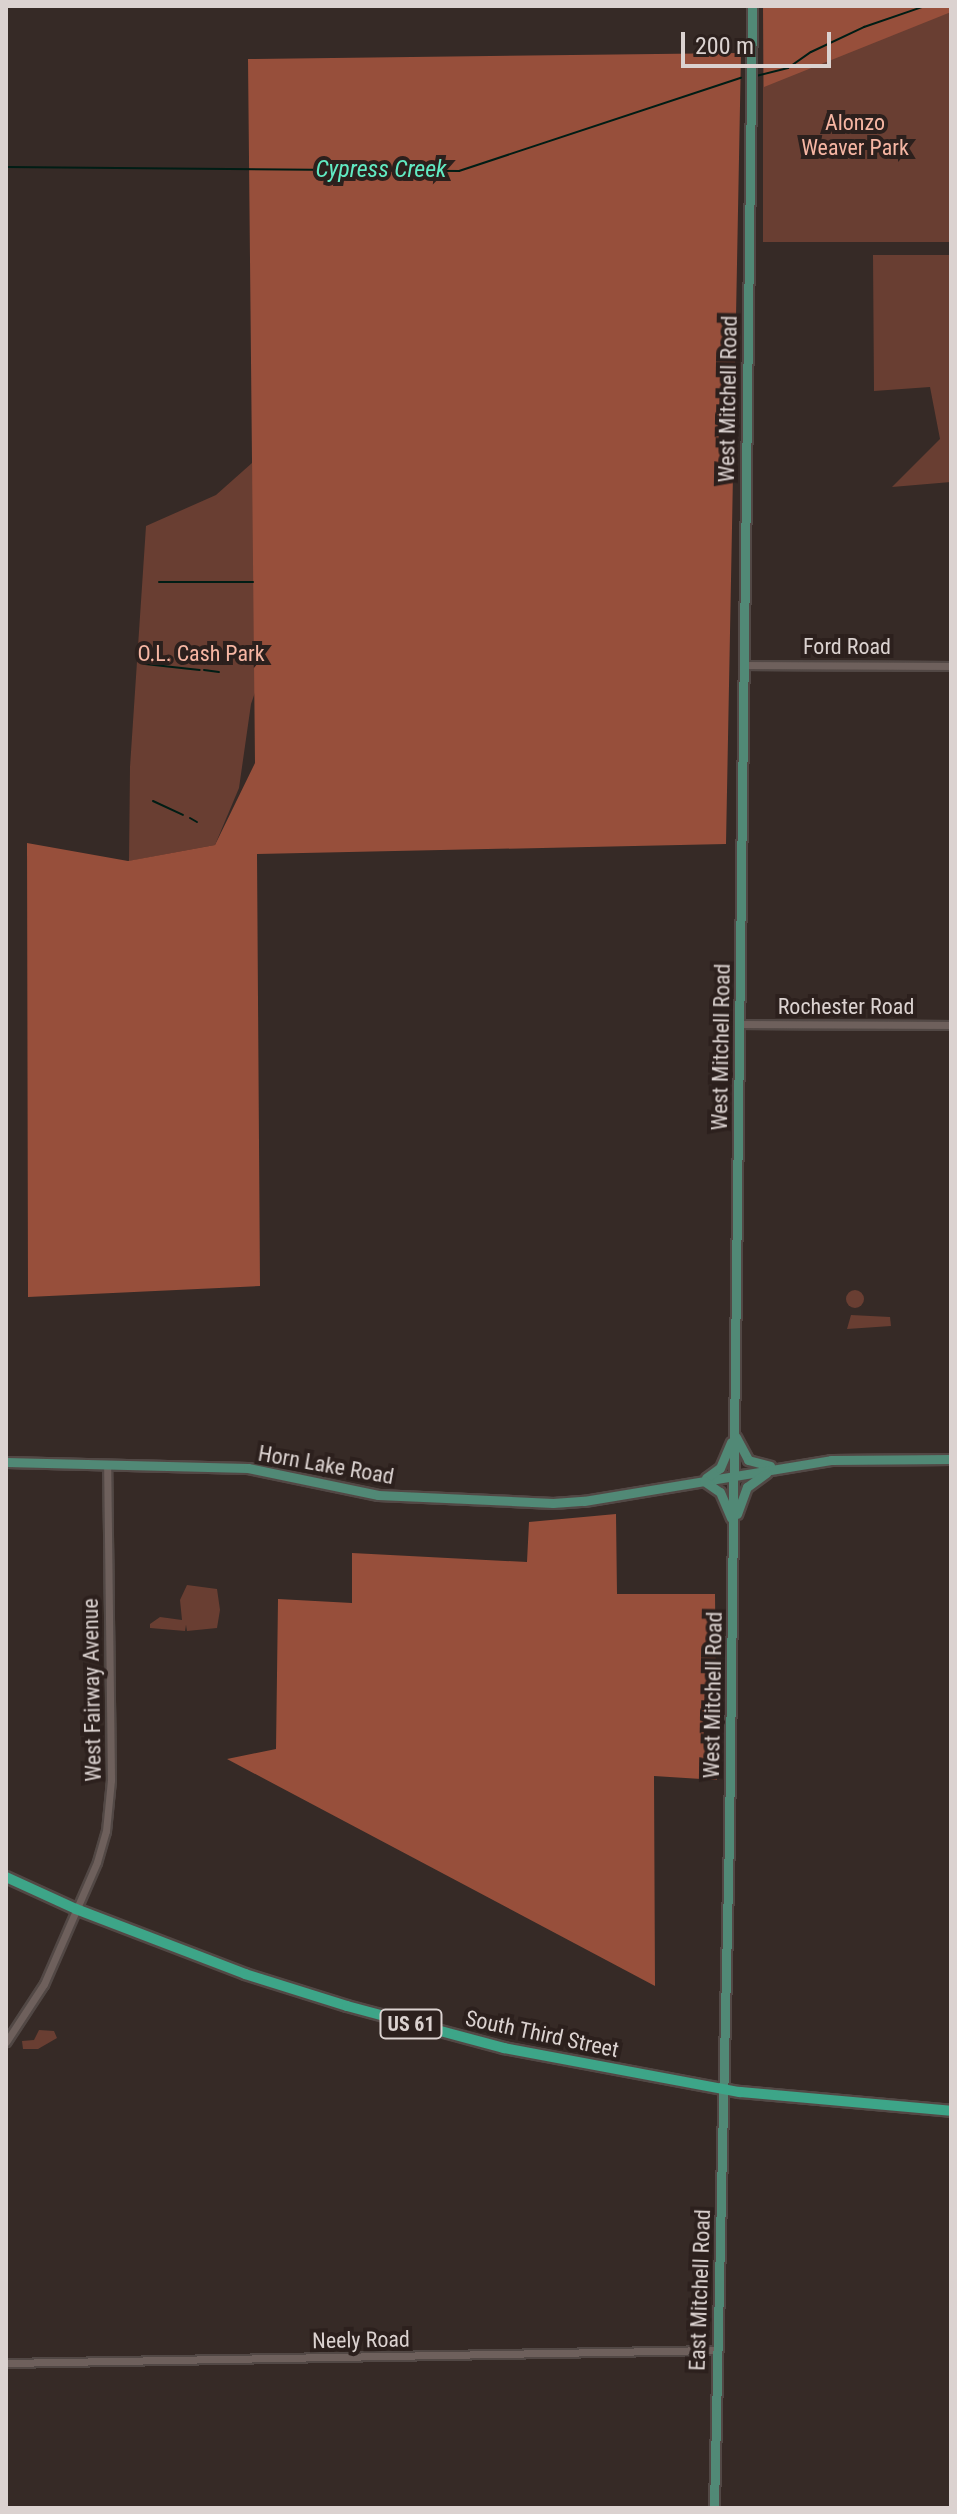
<!DOCTYPE html>
<html>
<head>
<meta charset="utf-8">
<style>
  body { margin:0 }
  #map { position:relative; width:957px; height:2514px; overflow:hidden; background:#362a26; font-family:"Roboto Condensed",sans-serif }
  div>[style] { position:absolute }
  [style*='--x'] { left:calc(var(--x)*1px); top:calc(var(--y)*1px); width:calc(var(--w)*1px); rotate:calc(var(--a)*1deg) }
  .green>* { inset:0; background:#693e32; transform-origin:0 0 }
  .round { border-radius:50% }
  .forest>* { inset:0; background:#974f3b }
  .stream>* { height:2px; margin:-1px; padding:0 1px; transform-origin:1px; border-radius:1px; background:#001d15 }
  .roads { filter:drop-shadow(2px 0 #524845) drop-shadow(-2px 0 #524845) drop-shadow(0 2px #524845) drop-shadow(0 -2px #524845) }
  .minor>* { height:7px; margin:-3.5px; padding:0 3.5px; transform-origin:3.5px; border-radius:3.5px; background:#6e605c }
  .major>* { height:9px; margin:-4.5px; padding:0 4.5px; transform-origin:4.5px; border-radius:4.5px; background:#518976 }
  .highway>* { height:10px; margin:-5px; padding:0 5px; transform-origin:5px; border-radius:5px; background:#3da588 }
  span { translate:-50% -50%; white-space:nowrap; text-align:center; line-height:1.15; -webkit-text-stroke:8px #2c201d; paint-order:stroke }
  .shield-label span { padding:2px 6px; background:#2c201d; border:2px solid; border-radius:6px; -webkit-text-stroke-width:0 }
  .shield-label { font-size:20px; color:#dbd2d0; font-weight:700 }
  .park-label { font-size:22px; color:#f6b6a3 }
  .street-label { font-size:22px; color:#dbd2d0 }
  .water-label { font-size:24px; color:#61eac3; font-style:italic }
  .frame { position:absolute; inset:0; border:8px solid #dbd2d0; pointer-events:none }
  .scale { position:absolute; left:681px; top:32px; width:150px; height:36px; box-sizing:border-box; border:4px solid #dbd2d0; border-top:0; padding-left:10px; font-size:24px; line-height:28px; white-space:nowrap; color:#dbd2d0; -webkit-text-stroke:6px #2c201d; paint-order:stroke }
</style>
</head>
<body>
<div id="map">
  <div class="green">
    <i style="left:763px;top:6px;width:188px;height:236px"></i>
    <i style="clip-path:polygon(873px 255px,951px 255px,951px 482px,892px 487px,940px 439px,930px 387px,874px 391px)"></i>
    <i style="clip-path:polygon(252px 463px,263px 669px,251px 704px,239px 788px,215px 845px,129px 861px,130px 767px,146px 526px,216px 495px)"></i>
    <i class="round" style="left:846px;top:1290px;width:18px;height:18px"></i>
    <i style="clip-path:polygon(851px 1315px,890px 1317px,891px 1326px,847px 1329px)"></i>
    <i style="clip-path:polygon(187px 1585px,217px 1589px,220px 1610px,217px 1628px,187px 1631px,186px 1625px,185px 1631px,150px 1628px,150px 1624px,160px 1617px,182px 1620px,180px 1600px)"></i>
    <i style="clip-path:polygon(39px 2030px,54px 2031px,57px 2038px,38px 2049px,23px 2049px,22px 2041px,34px 2040px)"></i>
  </div>
  <div class="forest">
    <i style="clip-path:polygon(763px 6px,951px 6px,951px 12px,764px 87px)"></i>
    <i style="clip-path:polygon(741px 53px,726px 844px,257px 854px,260px 1286px,28px 1297px,27px 843px,128px 861px,215px 845px,255px 763px,248px 59px)"></i>
    <i style="clip-path:polygon(616px 1514px,617px 1594px,715px 1594px,717px 1780px,654px 1776px,655px 1986px,227px 1759px,276px 1749px,278px 1599px,352px 1603px,352px 1553px,527px 1562px,529px 1522px)"></i>
  </div>
  <div class="stream">
    <i style="--x:756;--y:76;--w:33;--a:-14"></i>
    <i style="--x:788;--y:68;--w:28;--a:-35"></i>
    <i style="--x:811;--y:52;--w:59;--a:-25.3"></i>
    <i style="--x:864;--y:27;--w:65;--a:-19"></i>
    <i style="--x:6;--y:167;--w:453;--a:0.5"></i>
    <i style="--x:459;--y:171;--w:297;--a:-18.3"></i>
    <i style="--x:159;--y:582;--w:94;--a:0"></i>
    <i style="--x:145;--y:664;--w:55;--a:6.2"></i>
    <i style="--x:204;--y:670;--w:15;--a:8"></i>
    <i style="--x:153;--y:801;--w:33;--a:25"></i>
    <i style="--x:190;--y:818;--w:8;--a:30"></i>
  </div>
  <div class="roads">
    <div class="minor">
      <i style="--x:743;--y:665;--w:208;--a:0.3"></i>
      <i style="--x:740;--y:1024;--w:211;--a:0.3"></i>
      <i style="--x:6;--y:2042;--w:69;--a:-56.8"></i>
      <i style="--x:44;--y:1984;--w:133;--a:-66.5"></i>
      <i style="--x:97;--y:1862;--w:32;--a:-74"></i>
      <i style="--x:106;--y:1831;--w:51;--a:-84.4"></i>
      <i style="--x:111;--y:1780;--w:316;--a:-90.7"></i>
      <i style="--x:6;--y:2363;--w:711;--a:-1.05"></i>
    </div>
    <div class="major">
      <i style="--x:736;--y:1437;--w:26;--a:62"></i>
      <i style="--x:748;--y:1460;--w:23;--a:15"></i>
      <i style="--x:6;--y:1462;--w:242;--a:1.4"></i>
      <i style="--x:248;--y:1468;--w:133;--a:11.7"></i>
      <i style="--x:378;--y:1495;--w:175;--a:2.6"></i>
      <i style="--x:553;--y:1503;--w:31;--a:-4"></i>
      <i style="--x:584;--y:1501;--w:250;--a:-9.4"></i>
      <i style="--x:831;--y:1460;--w:120;--a:-0.5"></i>
      <i style="--x:706;--y:1478;--w:17;--a:-36"></i>
      <i style="--x:720;--y:1468;--w:28;--a:-67"></i>
      <i style="--x:704;--y:1481;--w:19;--a:35"></i>
      <i style="--x:720;--y:1492;--w:28;--a:67"></i>
      <i style="--x:737;--y:1514;--w:29;--a:-70"></i>
      <i style="--x:747;--y:1487;--w:24;--a:-36"></i>
      <i style="--x:714;--y:2508;--w:671;--a:-88.72"></i>
      <i style="--x:729;--y:1837;--w:1831;--a:-89.28"></i>
    </div>
    <div class="highway">
      <i style="--x:6;--y:1877;--w:77;--a:24.6"></i>
      <i style="--x:76;--y:1909;--w:181;--a:21"></i>
      <i style="--x:245;--y:1974;--w:107;--a:17.4"></i>
      <i style="--x:347;--y:2006;--w:163;--a:15"></i>
      <i style="--x:504;--y:2048;--w:240;--a:10.6"></i>
      <i style="--x:740;--y:2092;--w:212;--a:5.1"></i>
    </div>
  </div>
  <div class="shield-label">
    <span style="left:411px;top:2024px">US 61</span>
  </div>
  <div class="park-label">
    <span style="left:855px;top:135px">Alonzo<br>Weaver Park</span>
    <span style="left:201px;top:654px">O.L. Cash Park</span>
  </div>
  <div class="street-label">
    <span style="left:728px;top:399px;rotate:-89deg">West Mitchell Road</span>
    <span style="left:847px;top:647px">Ford Road</span>
    <span style="left:846px;top:1007px">Rochester Road</span>
    <span style="left:721px;top:1047px;rotate:-89deg">West Mitchell Road</span>
    <span style="left:326px;top:1465px;rotate:10deg">Horn Lake Road</span>
    <span style="left:92px;top:1690px;rotate:-91deg">West Fairway Avenue</span>
    <span style="left:713px;top:1695px;rotate:-89deg">West Mitchell Road</span>
    <span style="left:542px;top:2034px;rotate:12deg">South Third Street</span>
    <span style="left:700px;top:2290px;rotate:-88deg">East Mitchell Road</span>
    <span style="left:361px;top:2340px;rotate:-1deg">Neely Road</span>
  </div>
  <div class="water-label">
    <span style="left:381px;top:170px">Cypress Creek</span>
  </div>
  <div class="frame"></div>
  <div class="scale">200 m</div>
</div>
</body>
</html>
